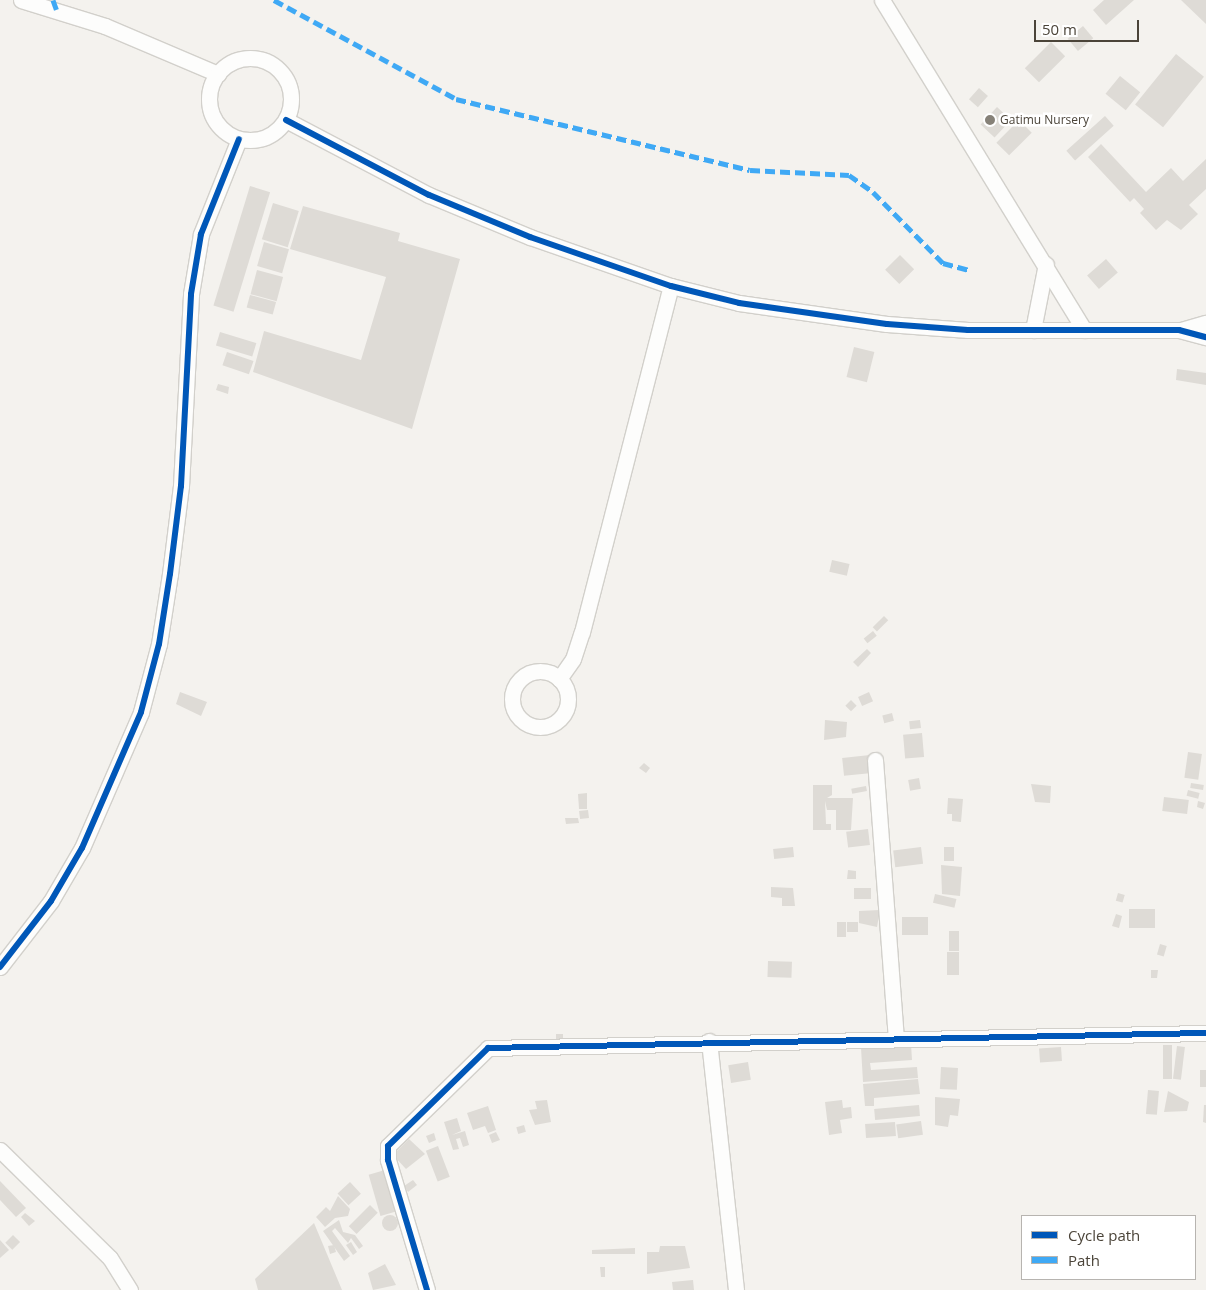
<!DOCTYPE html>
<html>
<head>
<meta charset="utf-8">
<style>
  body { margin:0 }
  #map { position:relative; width:1206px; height:1290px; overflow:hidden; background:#f4f2ee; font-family:"Open Sans",sans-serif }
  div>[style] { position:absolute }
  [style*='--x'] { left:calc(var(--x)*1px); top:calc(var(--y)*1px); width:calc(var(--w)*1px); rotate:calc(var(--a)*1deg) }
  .building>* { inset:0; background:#dedbd6; transform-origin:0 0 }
  .round { border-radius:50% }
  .roads { filter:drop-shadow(1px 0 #d2d0cb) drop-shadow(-1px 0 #d2d0cb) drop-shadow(0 1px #d2d0cb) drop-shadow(0 -1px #d2d0cb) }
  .minor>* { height:15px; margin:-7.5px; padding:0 7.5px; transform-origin:7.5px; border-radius:7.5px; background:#fdfdfc }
  .minor>.ring { margin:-7.5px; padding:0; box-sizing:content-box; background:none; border:15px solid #fdfdfc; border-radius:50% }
  .quiet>* { height:5px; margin-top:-2.5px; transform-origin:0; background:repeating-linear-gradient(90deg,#3fa9f5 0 10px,transparent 0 15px) }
  .cycleway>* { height:6px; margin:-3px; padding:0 3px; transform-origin:3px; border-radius:3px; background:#0057b8 }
  .dots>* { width:14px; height:14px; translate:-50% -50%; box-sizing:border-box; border:2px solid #fff; border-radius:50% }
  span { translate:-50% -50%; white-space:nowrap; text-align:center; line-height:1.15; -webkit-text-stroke:5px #fff; paint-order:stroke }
  .poi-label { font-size:12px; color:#4b4439 }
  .left { translate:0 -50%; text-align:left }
  .legend { position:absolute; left:1021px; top:1215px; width:175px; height:65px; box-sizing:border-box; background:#fff; border:1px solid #b7b4b0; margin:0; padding:6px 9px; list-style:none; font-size:15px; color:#4b4439 }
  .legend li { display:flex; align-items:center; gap:10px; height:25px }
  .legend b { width:25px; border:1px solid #b7b4b0 }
  .scale { position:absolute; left:1034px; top:20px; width:105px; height:22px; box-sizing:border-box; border:2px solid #4b4439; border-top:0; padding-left:6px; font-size:15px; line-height:18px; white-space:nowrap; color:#4b4439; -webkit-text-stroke:4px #fff; paint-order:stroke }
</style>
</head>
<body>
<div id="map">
  <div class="building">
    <i style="clip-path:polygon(1104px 0,1134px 0,1106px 25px,1093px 10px)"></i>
    <i style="clip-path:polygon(1181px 0,1206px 0,1206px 24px)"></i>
    <i style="left:1083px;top:26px;width:16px;height:20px;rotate:50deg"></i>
    <i style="left:1051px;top:42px;width:20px;height:37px;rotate:45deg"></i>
    <i style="left:1176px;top:54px;width:36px;height:65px;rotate:39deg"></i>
    <i style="left:1120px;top:76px;width:26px;height:23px;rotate:39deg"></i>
    <i style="left:979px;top:88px;width:12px;height:15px;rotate:42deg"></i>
    <i style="left:997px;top:107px;width:19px;height:24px;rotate:43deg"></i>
    <i style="left:1105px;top:116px;width:13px;height:52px;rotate:48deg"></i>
    <i style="left:1019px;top:120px;width:18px;height:32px;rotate:45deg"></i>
    <i style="clip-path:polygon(1101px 144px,1146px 192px,1171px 168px,1183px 181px,1206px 159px,1206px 189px,1189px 205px,1198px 214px,1181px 230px,1167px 220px,1156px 230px,1140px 213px,1144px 209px,1134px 198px,1130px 202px,1088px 157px)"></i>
    <i style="left:250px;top:186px;width:21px;height:125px;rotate:17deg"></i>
    <i style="left:273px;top:203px;width:27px;height:38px;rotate:17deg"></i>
    <i style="clip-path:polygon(303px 206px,400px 233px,398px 241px,460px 259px,412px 429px,253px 372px,264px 331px,361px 360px,386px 277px,290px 249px)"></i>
    <i style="left:264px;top:242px;width:26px;height:25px;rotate:16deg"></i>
    <i style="left:900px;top:255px;width:20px;height:21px;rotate:45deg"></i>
    <i style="left:1106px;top:259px;width:18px;height:25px;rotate:49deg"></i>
    <i style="left:257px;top:270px;width:27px;height:25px;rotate:15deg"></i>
    <i style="left:250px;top:295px;width:27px;height:13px;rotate:15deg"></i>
    <i style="left:220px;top:332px;width:38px;height:14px;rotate:17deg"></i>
    <i style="left:854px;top:347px;width:21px;height:31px;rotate:14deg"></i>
    <i style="left:227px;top:352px;width:28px;height:14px;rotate:19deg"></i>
    <i style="clip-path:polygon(1177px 369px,1206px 373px,1206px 385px,1176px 380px)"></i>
    <i style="clip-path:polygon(218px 384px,229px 387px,228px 394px,216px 390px)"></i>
    <i style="left:832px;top:560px;width:18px;height:12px;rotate:13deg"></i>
    <i style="left:884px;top:616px;width:6px;height:16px;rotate:45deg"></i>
    <i style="left:873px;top:631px;width:6px;height:12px;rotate:51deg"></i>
    <i style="clip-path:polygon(867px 649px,871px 653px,858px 667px,853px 662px)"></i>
    <i style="clip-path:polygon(180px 692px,207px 702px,201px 716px,176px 704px)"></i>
    <i style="left:869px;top:692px;width:10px;height:12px;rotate:66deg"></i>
    <i style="left:851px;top:700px;width:8px;height:8px;rotate:45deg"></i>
    <i style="left:892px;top:713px;width:8px;height:10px;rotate:76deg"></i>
    <i style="clip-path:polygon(825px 720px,847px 722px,846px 737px,824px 740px)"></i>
    <i style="left:920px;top:720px;width:8px;height:11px;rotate:83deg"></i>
    <i style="left:922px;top:733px;width:24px;height:19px;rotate:85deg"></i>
    <i style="left:1188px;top:752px;width:14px;height:26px;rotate:8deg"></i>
    <i style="left:870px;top:755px;width:18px;height:28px;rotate:84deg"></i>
    <i style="clip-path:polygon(644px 763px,650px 768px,646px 773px,639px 768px)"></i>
    <i style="left:919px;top:778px;width:11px;height:11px;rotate:80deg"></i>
    <i style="left:1191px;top:783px;width:13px;height:5px;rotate:9deg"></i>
    <i style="clip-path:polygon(1031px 784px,1051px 786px,1050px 803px,1035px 802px)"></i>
    <i style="clip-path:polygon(813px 785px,832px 785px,832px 795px,827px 798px,853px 798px,851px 830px,836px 830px,836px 810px,827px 810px,825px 801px,826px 824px,831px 824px,831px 830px,813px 830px)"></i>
    <i style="left:866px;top:786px;width:5px;height:15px;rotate:79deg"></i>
    <i style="left:1188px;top:790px;width:12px;height:6px;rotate:14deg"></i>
    <i style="clip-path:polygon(587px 793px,587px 809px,579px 809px,578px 794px)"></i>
    <i style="left:1164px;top:797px;width:25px;height:14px;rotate:7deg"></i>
    <i style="clip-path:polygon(948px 798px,963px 799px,961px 822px,952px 821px,952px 814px,947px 814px)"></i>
    <i style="clip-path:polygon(1198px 801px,1205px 803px,1203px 809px,1197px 807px)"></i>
    <i style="left:588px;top:810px;width:8px;height:9px;rotate:83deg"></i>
    <i style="clip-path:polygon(565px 818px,578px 818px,579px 823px,566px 824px)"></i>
    <i style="left:868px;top:829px;width:16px;height:22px;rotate:83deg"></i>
    <i style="left:793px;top:847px;width:10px;height:20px;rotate:84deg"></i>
    <i style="left:921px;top:847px;width:17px;height:28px;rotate:83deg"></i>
    <i style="left:944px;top:847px;width:10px;height:14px"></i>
    <i style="clip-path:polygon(941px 865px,962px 867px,960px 896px,942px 894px)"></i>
    <i style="clip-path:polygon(848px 870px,856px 871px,856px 879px,847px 879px)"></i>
    <i style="clip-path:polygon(771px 887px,793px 888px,795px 906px,782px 906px,782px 898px,771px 897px)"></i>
    <i style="left:854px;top:888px;width:17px;height:11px"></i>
    <i style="left:1118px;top:893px;width:7px;height:8px;rotate:16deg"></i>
    <i style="left:935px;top:894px;width:22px;height:9px;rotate:13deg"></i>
    <i style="left:1155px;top:909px;width:19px;height:26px;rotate:90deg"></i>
    <i style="clip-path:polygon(880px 910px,877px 927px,859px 923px,859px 911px)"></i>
    <i style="clip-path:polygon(1116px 914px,1122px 916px,1119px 928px,1112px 926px)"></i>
    <i style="left:902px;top:917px;width:26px;height:18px"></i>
    <i style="left:837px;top:922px;width:9px;height:15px"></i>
    <i style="left:847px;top:922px;width:11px;height:10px"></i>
    <i style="left:949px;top:931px;width:10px;height:20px"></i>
    <i style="left:1160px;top:944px;width:7px;height:11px;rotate:16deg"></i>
    <i style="left:947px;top:952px;width:12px;height:23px"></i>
    <i style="left:768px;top:961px;width:24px;height:16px;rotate:2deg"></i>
    <i style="clip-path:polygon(1151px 970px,1158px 970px,1157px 978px,1151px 978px)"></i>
    <i style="left:556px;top:1034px;width:7px;height:6px"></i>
    <i style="clip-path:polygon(911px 1044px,912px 1060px,870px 1063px,871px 1070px,917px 1067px,918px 1078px,863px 1082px,861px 1048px)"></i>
    <i style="left:1163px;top:1045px;width:9px;height:34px"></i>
    <i style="left:1177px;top:1046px;width:8px;height:33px;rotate:7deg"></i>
    <i style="left:1061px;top:1047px;width:14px;height:22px;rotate:86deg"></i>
    <i style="left:748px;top:1062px;width:18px;height:20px;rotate:81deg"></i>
    <i style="left:941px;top:1067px;width:17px;height:22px;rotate:3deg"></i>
    <i style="left:1206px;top:1070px;width:17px;height:6px;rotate:90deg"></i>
    <i style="clip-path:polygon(918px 1079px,920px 1094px,874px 1098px,874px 1106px,865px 1106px,863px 1084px)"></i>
    <i style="left:1148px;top:1090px;width:11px;height:24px;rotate:5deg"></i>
    <i style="clip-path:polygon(1168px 1091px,1189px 1102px,1187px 1111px,1164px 1112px)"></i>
    <i style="clip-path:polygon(935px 1097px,960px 1099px,958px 1116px,950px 1115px,948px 1127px,935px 1125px)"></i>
    <i style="clip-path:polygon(547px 1100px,551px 1122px,535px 1125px,529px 1110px,537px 1109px,535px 1101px)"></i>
    <i style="clip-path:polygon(842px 1100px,843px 1108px,851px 1107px,852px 1118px,840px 1120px,842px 1133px,829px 1135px,825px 1102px)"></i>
    <i style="left:919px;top:1105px;width:11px;height:45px;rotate:85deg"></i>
    <i style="clip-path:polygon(1204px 1105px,1206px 1105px,1206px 1123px,1203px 1122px)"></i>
    <i style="clip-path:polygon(488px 1106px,496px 1130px,488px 1133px,485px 1126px,473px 1130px,467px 1113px)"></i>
    <i style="clip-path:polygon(457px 1118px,461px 1131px,452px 1135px,465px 1131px,469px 1145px,463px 1147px,460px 1138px,456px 1139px,459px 1149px,453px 1150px,444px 1122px)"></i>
    <i style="left:921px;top:1121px;width:14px;height:25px;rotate:82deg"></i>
    <i style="left:895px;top:1122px;width:14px;height:30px;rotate:86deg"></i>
    <i style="left:524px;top:1125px;width:7px;height:8px;rotate:74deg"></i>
    <i style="clip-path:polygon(496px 1132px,500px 1140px,492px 1143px,489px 1135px)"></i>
    <i style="clip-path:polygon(434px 1133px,436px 1140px,429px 1143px,426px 1136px)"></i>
    <i style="clip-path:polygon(409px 1139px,425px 1154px,406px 1169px,393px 1155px)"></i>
    <i style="left:438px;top:1146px;width:33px;height:13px;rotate:69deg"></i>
    <i style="left:385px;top:1170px;width:43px;height:17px;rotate:74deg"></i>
    <i style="clip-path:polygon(413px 1180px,417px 1185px,408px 1192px,404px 1186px)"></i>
    <i style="clip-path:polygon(0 1181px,26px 1208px,16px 1217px,0 1200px)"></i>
    <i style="left:350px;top:1182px;width:16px;height:17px;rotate:47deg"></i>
    <i style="clip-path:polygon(338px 1196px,350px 1209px,348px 1216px,335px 1218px,325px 1227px,316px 1217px,326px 1207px,330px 1211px)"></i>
    <i style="left:370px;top:1205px;width:11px;height:30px;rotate:45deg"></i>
    <i style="clip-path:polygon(25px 1213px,35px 1221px,29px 1226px,21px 1217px)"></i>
    <i class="round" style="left:382px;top:1215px;width:16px;height:16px"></i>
    <i style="clip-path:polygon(339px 1220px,343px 1232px,355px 1235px,363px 1246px,359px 1249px,351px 1238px,348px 1243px,335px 1228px,332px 1231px,350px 1256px,344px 1261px,323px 1231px)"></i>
    <i style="clip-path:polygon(314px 1223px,342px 1290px,258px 1290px,255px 1279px)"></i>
    <i style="left:13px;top:1235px;width:10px;height:11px;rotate:45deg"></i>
    <i style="clip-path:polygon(0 1240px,9px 1250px,0 1258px)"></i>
    <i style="clip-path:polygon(351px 1242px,357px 1252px,353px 1255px,346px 1245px)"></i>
    <i style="clip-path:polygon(334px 1245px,336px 1252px,330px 1254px,328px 1246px)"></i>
    <i style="clip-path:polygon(660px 1246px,685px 1246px,690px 1268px,647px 1274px,647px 1252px,659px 1252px)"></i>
    <i style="clip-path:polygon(635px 1248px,635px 1254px,592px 1254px,592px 1250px)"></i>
    <i style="clip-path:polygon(385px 1264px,396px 1285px,373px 1290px,368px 1273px)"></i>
    <i style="clip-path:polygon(600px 1267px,605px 1267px,605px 1277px,601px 1277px)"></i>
    <i style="clip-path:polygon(693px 1280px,694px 1290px,673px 1290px,672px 1282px)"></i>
  </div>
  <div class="roads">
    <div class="minor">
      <i style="--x:21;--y:0;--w:88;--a:17.2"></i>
      <i style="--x:105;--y:26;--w:123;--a:23"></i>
      <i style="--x:882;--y:0;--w:387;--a:58.5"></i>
      <i class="ring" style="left:209px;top:58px;width:67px;height:67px"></i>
      <i style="--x:286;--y:120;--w:161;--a:27.7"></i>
      <i style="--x:429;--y:195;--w:109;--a:22.6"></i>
      <i style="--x:530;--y:237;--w:149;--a:19.2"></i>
      <i style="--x:671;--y:286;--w:70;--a:14"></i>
      <i style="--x:739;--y:303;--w:149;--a:8.1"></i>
      <i style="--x:887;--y:324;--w:81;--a:4.2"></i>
      <i style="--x:968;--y:330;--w:211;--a:0"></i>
      <i style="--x:1179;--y:330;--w:28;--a:15"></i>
      <i style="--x:1033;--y:330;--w:67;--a:-78.9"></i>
      <i style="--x:1181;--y:330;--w:26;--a:-16"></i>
      <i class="ring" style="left:512px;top:671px;width:41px;height:41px"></i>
      <i style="--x:559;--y:679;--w:24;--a:-55"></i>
      <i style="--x:573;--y:659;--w:28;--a:-72"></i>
      <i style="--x:582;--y:632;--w:357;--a:-75.6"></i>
      <i style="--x:875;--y:760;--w:279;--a:85.7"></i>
      <i style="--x:0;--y:967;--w:83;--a:-52.3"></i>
      <i style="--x:51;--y:901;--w:61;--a:-59.7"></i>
      <i style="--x:82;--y:848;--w:148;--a:-66.5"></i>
      <i style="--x:141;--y:712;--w:70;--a:-75.2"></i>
      <i style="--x:159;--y:644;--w:71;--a:-81.1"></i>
      <i style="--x:170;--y:574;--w:89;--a:-82.9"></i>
      <i style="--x:181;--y:486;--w:192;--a:-87"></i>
      <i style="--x:191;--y:294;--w:61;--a:-80.5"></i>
      <i style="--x:201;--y:234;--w:102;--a:-68.2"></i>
      <i style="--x:709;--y:1041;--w:250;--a:83.8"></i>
      <i style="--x:0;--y:1150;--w:154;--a:44.5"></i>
      <i style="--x:110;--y:1258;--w:38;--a:58"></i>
      <i style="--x:427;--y:1290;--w:136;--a:-106.7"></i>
      <i style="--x:388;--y:1160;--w:14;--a:-90"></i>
      <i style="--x:388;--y:1146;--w:140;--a:-44.4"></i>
      <i style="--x:488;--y:1048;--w:718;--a:-1.2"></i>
    </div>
  </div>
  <div class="quiet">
    <i style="--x:53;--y:0;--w:12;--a:70"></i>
    <i style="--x:274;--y:0;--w:207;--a:28.5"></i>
    <i style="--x:456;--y:99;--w:302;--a:13.6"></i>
    <i style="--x:750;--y:170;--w:99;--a:2.9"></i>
    <i style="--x:849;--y:175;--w:29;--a:35"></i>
    <i style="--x:873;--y:192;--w:100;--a:45.4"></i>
    <i style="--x:943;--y:263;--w:28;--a:15"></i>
  </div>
  <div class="cycleway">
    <i style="--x:286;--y:120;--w:161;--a:27.7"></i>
    <i style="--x:429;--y:195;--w:109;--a:22.6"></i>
    <i style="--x:530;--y:237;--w:149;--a:19.2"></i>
    <i style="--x:671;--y:286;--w:70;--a:14"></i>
    <i style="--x:739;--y:303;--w:149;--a:8.1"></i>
    <i style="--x:887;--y:324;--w:81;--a:4.2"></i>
    <i style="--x:968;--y:330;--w:211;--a:0"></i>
    <i style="--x:1179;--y:330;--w:28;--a:15"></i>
    <i style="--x:0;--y:967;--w:83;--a:-52.3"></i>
    <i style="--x:51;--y:901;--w:61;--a:-59.7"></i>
    <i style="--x:82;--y:848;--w:148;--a:-66.5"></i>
    <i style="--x:141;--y:712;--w:70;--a:-75.2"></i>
    <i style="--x:159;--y:644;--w:71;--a:-81.1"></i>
    <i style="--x:170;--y:574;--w:89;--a:-82.9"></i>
    <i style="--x:181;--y:486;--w:192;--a:-87"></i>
    <i style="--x:191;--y:294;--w:61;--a:-80.5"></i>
    <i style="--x:201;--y:234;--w:102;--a:-68.2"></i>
    <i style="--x:427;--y:1290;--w:136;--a:-106.7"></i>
    <i style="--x:388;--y:1160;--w:14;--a:-90"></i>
    <i style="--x:388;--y:1146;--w:140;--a:-44.4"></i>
    <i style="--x:488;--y:1048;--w:718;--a:-1.2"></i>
  </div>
  <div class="dots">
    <i style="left:990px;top:120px;background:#868178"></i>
  </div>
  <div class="poi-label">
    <span class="left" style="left:1000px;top:120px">Gatimu Nursery</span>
  </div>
  <ul class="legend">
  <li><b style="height:6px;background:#0057b8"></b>Cycle path</li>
  <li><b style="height:6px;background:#3fa9f5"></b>Path</li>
  </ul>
  <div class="scale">50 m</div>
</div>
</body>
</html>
